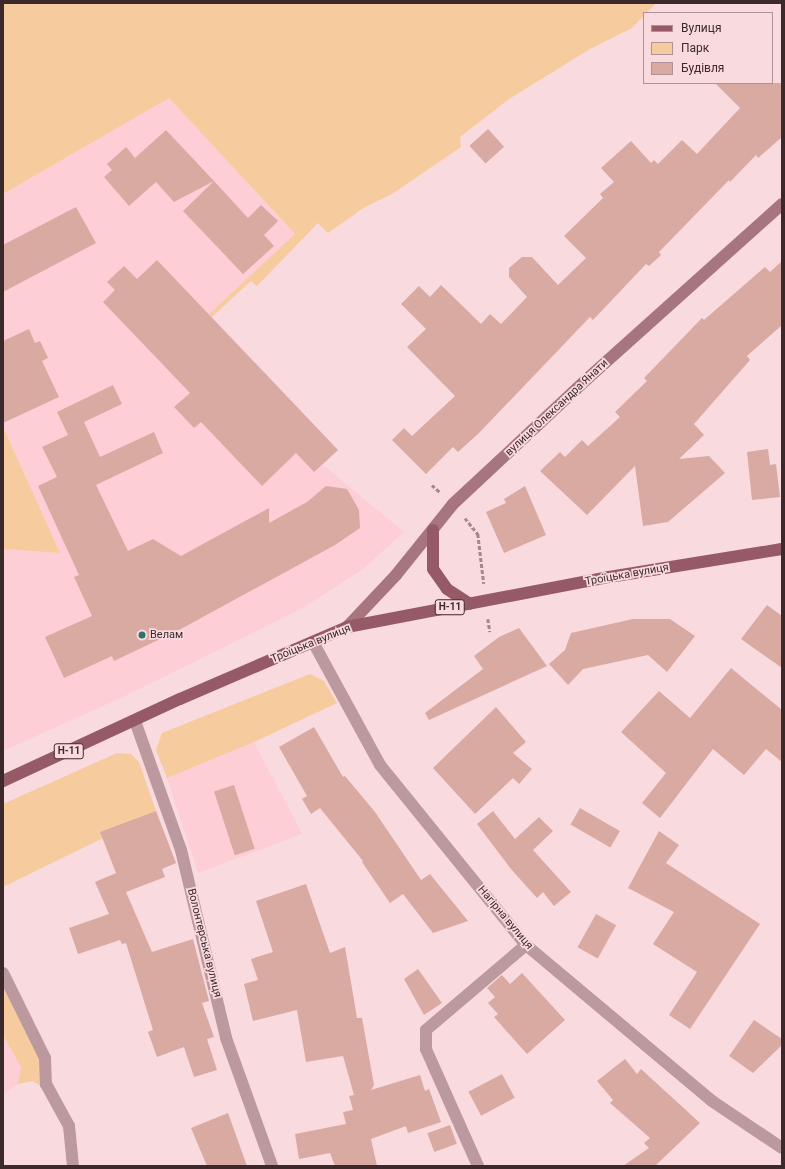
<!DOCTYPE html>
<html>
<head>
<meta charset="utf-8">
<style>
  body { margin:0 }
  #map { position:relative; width:785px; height:1169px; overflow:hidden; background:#f9dade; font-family:Roboto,sans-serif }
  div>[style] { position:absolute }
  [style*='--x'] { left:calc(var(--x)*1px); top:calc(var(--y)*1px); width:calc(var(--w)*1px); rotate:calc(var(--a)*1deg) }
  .built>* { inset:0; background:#fdced5 }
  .green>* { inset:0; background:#f6cc9f }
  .building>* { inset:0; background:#d9aaa2; transform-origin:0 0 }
  .path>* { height:2.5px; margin-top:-1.25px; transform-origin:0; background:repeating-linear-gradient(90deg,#a2898d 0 4px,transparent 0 6px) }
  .street>* { height:12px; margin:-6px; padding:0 6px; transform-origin:6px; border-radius:6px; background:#bb999e }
  .secondary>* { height:12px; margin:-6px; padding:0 6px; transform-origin:6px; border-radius:6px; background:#a6757d }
  .primary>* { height:12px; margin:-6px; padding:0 6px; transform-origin:6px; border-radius:6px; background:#955a65 }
  .dots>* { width:11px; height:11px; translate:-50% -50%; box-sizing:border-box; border:2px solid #f9dade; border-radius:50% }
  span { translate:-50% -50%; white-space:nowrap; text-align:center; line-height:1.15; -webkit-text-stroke:3.5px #f9dade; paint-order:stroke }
  .shield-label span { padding:1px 3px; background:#f9dade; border:1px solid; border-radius:3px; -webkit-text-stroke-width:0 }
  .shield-label { font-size:10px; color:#3c292c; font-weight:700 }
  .street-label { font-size:11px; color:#3c292c }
  .poi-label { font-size:11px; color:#3c292c }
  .left { translate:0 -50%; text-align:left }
  .frame { position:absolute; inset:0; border:4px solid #3c292c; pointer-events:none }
  .legend { position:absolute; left:643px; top:12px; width:130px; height:72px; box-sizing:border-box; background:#f9dade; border:1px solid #ad9397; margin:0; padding:5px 7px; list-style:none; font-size:12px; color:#3c292c }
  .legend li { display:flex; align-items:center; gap:8px; height:20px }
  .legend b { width:20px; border:1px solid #ad9397 }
</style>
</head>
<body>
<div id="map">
  <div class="built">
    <i style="clip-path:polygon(169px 97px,295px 235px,209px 314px,338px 450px,323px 465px,404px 532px,363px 569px,303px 608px,123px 697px,3px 751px,3px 549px,59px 553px,3px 427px,3px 194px)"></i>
    <i style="clip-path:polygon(254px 742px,302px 834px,198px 873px,167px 778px)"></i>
    <i style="clip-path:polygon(3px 1035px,22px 1067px,18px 1084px,3px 1094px)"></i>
  </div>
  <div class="green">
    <i style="clip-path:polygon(3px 3px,8px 4px,656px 3px,632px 28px,590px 49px,509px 99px,460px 137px,461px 147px,392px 194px,365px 207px,328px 233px,318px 223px,257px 286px,251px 281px,212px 317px,209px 314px,295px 234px,169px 98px,3px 194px)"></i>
    <i style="clip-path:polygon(3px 427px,60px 553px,3px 549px)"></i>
    <i style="clip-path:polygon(310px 674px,324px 681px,337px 703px,254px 742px,167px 778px,156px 750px,162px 733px)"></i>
    <i style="clip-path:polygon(117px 753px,131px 754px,139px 762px,156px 811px,101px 832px,103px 838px,3px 887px,3px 804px)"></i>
    <i style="clip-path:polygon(3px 986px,40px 1059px,42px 1087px,33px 1081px,18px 1084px,21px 1067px,3px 1035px)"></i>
  </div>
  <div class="building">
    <i style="clip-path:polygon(715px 83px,782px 83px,782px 137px,758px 158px,756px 155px,730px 182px,729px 180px,659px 252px,661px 255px,649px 266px,646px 264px,593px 320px,590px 317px,479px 433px,458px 452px,453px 447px,426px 474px,392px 440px,404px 428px,412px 436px,455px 396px,407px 347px,426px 329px,401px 304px,419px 286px,430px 297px,441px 285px,481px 324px,490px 314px,501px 324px,527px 297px,509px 277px,509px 268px,522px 257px,532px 257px,558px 285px,586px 258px,564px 236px,603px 198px,600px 194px,614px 182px,601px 168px,631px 141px,651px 163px,654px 160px,658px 164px,682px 140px,697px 154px,740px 108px)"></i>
    <i style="left:488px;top:129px;width:24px;height:25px;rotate:48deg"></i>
    <i style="clip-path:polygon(166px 130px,214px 181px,174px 202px,156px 182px,129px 206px,104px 177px,112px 170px,107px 164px,126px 147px,135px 158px)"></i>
    <i style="clip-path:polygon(214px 181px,248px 218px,261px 205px,278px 221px,264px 235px,274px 246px,243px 274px,183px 211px)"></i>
    <i style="clip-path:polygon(76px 207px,96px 243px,3px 292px,3px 245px)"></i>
    <i style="clip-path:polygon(157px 260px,338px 450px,314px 472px,296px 453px,262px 486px,201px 422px,194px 428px,174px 407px,190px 393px,103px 302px,115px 290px,107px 282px,124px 266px,137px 279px)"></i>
    <i style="clip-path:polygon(782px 261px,782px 325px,747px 356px,750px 360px,694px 424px,704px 435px,679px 459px,709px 456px,725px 473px,668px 522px,643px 526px,635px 466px,587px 515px,540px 471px,560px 452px,565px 457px,582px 440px,588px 446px,620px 417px,615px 412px,647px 381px,644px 378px,702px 318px,704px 320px,765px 267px,770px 272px)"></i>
    <i style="clip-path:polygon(29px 329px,35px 343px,40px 341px,48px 358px,42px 361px,59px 397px,3px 423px,3px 341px)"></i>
    <i style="clip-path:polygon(113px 385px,122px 404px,84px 422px,100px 457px,154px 432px,163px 453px,96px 485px,128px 551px,153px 539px,181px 556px,269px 508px,269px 523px,307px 502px,326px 486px,347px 489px,359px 510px,360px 528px,335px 545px,181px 629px,114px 661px,112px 656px,64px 678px,45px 637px,92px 616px,74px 577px,79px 575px,38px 486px,57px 477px,42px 447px,68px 435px,57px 412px)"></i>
    <i style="clip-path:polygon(768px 449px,770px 465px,776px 464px,780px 497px,752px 500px,747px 452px)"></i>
    <i style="clip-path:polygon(525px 486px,546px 535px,504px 553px,486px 512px,506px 503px,504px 499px)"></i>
    <i style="clip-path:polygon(767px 605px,782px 616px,782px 668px,741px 639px)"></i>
    <i style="clip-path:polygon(633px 619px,670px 619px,695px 636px,667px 672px,648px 655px,583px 669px,568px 685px,549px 664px,565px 650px,571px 633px)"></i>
    <i style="clip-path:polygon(519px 628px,547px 666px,429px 720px,425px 713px,483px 669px,474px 656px,499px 637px)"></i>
    <i style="clip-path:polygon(731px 668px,782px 710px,782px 762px,766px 749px,744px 775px,713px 749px,660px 818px,642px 803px,666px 773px,621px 732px,659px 691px,690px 718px)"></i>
    <i style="clip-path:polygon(496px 707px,526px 742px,513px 753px,532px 769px,519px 784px,513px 778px,475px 814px,433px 768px)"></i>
    <i style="clip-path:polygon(314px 727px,343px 777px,345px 776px,375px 812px,421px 880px,430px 874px,468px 921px,433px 933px,403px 894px,390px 903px,362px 862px,363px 861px,320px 808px,311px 814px,302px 799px,307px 796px,279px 747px)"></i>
    <i style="left:234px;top:785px;width:67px;height:21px;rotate:72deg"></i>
    <i style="left:580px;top:808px;width:46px;height:19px;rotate:30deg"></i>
    <i style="clip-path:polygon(156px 811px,176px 863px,162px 869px,165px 877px,126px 892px,152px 952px,193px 939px,209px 1001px,202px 1003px,214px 1037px,207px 1039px,217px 1070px,194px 1077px,184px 1047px,157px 1057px,148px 1032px,153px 1030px,126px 943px,122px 944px,120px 940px,78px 954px,69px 928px,109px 914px,95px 882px,116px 873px,100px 832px)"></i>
    <i style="clip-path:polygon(493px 811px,515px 839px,539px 817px,553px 831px,533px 850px,571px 892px,554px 906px,543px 892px,537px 898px,511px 869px,477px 824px)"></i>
    <i style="clip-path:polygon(659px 831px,679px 845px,666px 863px,760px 924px,690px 1029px,669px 1015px,697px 972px,653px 944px,674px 912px,628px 888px)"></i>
    <i style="clip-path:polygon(306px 884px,330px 953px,345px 947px,357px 1018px,362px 1018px,374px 1085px,371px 1090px,420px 1075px,425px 1091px,429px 1089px,441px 1122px,408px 1133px,406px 1126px,371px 1139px,377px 1166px,335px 1166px,330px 1153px,299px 1159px,295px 1134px,346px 1124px,343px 1112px,353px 1110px,349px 1096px,354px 1095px,343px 1056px,306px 1062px,297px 1010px,253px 1021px,244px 984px,258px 980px,251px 959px,273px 952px,256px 901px)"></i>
    <i style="left:596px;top:914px;width:23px;height:38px;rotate:29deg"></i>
    <i style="clip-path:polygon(418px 969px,442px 1003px,424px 1015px,404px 979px)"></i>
    <i style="clip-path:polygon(522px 973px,565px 1020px,527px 1054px,494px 1017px,498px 1014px,488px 1003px,495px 997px,487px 988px,502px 975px,510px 984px)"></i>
    <i style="clip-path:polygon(754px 1020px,782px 1039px,782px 1045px,753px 1073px,729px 1056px)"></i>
    <i style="clip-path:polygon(625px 1059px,637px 1074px,641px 1069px,700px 1123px,655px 1166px,623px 1166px,649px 1148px,644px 1143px,650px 1138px,610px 1103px,613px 1100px,597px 1081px)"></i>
    <i style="left:502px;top:1074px;width:27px;height:38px;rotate:62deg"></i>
    <i style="clip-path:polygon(228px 1113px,247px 1166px,207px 1166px,191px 1128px)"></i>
    <i style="left:450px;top:1125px;width:20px;height:24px;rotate:70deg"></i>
  </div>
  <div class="path">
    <i style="--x:432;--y:485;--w:12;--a:42"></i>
    <i style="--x:465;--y:518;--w:21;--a:51"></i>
    <i style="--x:478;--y:534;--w:50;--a:83.2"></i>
    <i style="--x:488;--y:619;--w:13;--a:81"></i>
  </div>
  <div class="street">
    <i style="--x:313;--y:642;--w:140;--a:61.4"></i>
    <i style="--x:380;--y:765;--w:232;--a:51"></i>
    <i style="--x:526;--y:945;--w:243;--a:40"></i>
    <i style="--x:712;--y:1101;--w:84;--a:33.9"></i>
    <i style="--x:135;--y:721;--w:137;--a:70.4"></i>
    <i style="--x:181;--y:850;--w:193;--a:76.5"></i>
    <i style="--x:226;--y:1038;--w:136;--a:70.2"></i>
    <i style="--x:3;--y:973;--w:95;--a:63.7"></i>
    <i style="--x:45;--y:1058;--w:26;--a:88"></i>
    <i style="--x:46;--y:1084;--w:48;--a:61.3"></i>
    <i style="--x:69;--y:1126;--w:40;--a:84.3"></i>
    <i style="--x:478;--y:1166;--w:128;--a:-114"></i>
    <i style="--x:426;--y:1049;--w:19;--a:-90"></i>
    <i style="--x:426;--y:1030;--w:131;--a:-40.4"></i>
  </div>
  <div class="secondary">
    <i style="--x:347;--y:627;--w:71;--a:-46.7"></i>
    <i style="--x:396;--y:575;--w:91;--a:-51.2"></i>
    <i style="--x:453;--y:504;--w:183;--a:-43"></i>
    <i style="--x:587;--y:379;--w:262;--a:-41.9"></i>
  </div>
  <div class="primary">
    <i style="--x:433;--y:530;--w:39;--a:90"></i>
    <i style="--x:433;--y:569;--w:24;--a:55"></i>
    <i style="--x:447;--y:589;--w:27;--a:33"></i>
    <i style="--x:3;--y:781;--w:195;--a:-24.9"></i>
    <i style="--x:180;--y:699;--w:182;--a:-23.3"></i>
    <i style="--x:347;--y:627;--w:267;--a:-10.8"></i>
    <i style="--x:609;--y:577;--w:175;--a:-9.2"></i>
  </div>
  <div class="dots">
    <i style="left:142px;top:635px;background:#2a736e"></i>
  </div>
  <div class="shield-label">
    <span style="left:450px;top:607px">Н-11</span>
    <span style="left:69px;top:751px">Н-11</span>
  </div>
  <div class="street-label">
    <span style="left:557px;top:408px;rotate:-43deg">вулиця Олександра Янати</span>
    <span style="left:627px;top:575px;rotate:-10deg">Троїцька вулиця</span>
    <span style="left:311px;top:644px;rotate:-22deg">Троїцька вулиця</span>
    <span style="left:505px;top:918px;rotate:50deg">Нагірна вулиця</span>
    <span style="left:204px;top:943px;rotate:76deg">Волонтерська вулиця</span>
  </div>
  <div class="poi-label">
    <span class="left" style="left:150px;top:635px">Велам</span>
  </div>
  <div class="frame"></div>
  <ul class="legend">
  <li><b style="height:5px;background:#955a65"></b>Вулиця</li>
  <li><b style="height:11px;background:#f6cc9f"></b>Парк</li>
  <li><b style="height:11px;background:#d9aaa2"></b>Будівля</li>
  </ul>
</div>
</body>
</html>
